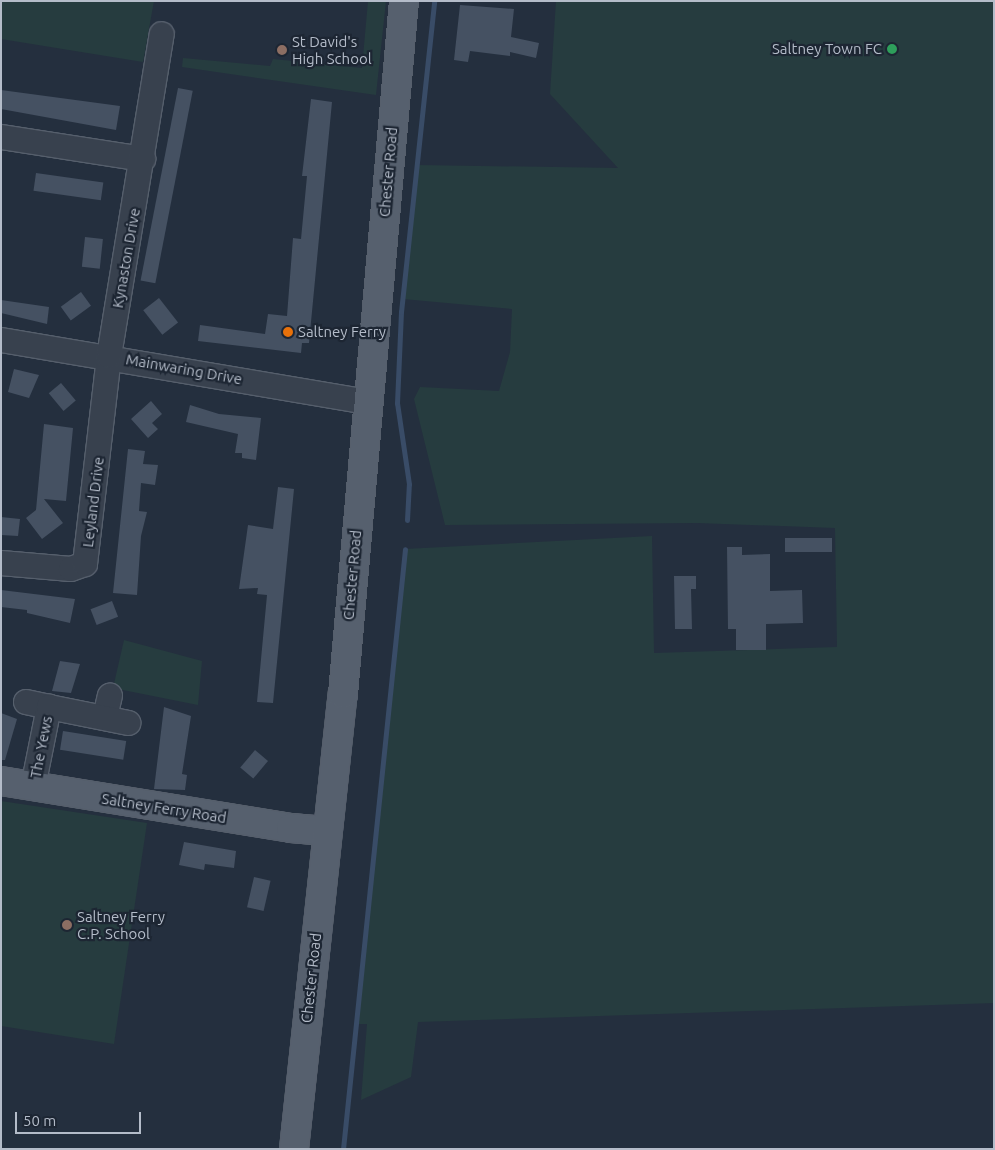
<!DOCTYPE html>
<html>
<head>
<meta charset="utf-8">
<style>
  body { margin:0 }
  #map { position:relative; width:995px; height:1150px; overflow:hidden; background:#242f3e; font-family:Ubuntu,sans-serif }
  div>[style] { position:absolute }
  [style*='--x'] { left:calc(var(--x)*1px); top:calc(var(--y)*1px); width:calc(var(--w)*1px); rotate:calc(var(--a)*1deg) }
  .green>* { inset:0; background:#263c3f }
  .stream>* { height:5px; margin:-2.5px; padding:0 2.5px; transform-origin:2.5px; border-radius:2.5px; background:#394c67 }
  .building>* { inset:0; background:#455162; transform-origin:0 0 }
  .roads { filter:drop-shadow(1px 0 #565f6c) drop-shadow(-1px 0 #565f6c) drop-shadow(0 1px #565f6c) drop-shadow(0 -1px #565f6c) }
  .minor>* { height:24px; margin:-12px; padding:0 12px; transform-origin:12px; border-radius:12px; background:#38414e }
  .major>* { height:28px; margin:-14px; padding:0 14px; transform-origin:14px; border-radius:14px; background:#56606e }
  .dots>* { width:14px; height:14px; translate:-50% -50%; box-sizing:border-box; border:2px solid #1d2633; border-radius:50% }
  span { translate:-50% -50%; white-space:nowrap; text-align:center; line-height:1.15; -webkit-text-stroke:4.5px #1d2633; paint-order:stroke }
  .poi-label { font-size:15px; color:#b4bcc9 }
  .left { translate:0 -50%; text-align:left }
  .right { translate:-100% -50%; text-align:right }
  .street-label { font-size:15px; color:#b4bcc9 }
  .frame { position:absolute; inset:0; border:2px solid #b4bcc9; pointer-events:none }
  .scale { position:absolute; left:15px; top:1112px; width:126px; height:22px; box-sizing:border-box; border:2px solid #b4bcc9; border-top:0; padding-left:6px; font-size:15px; line-height:18px; white-space:nowrap; color:#b4bcc9; -webkit-text-stroke:4px #1d2633; paint-order:stroke }
</style>
</head>
<body>
<div id="map">
  <div class="green">
    <i style="clip-path:polygon(1px 1px,154px 1px,143px 62px,1px 39px)"></i>
    <i style="clip-path:polygon(368px 1px,386px 1px,376px 95px,182px 67px,183px 58px,270px 66px,273px 59px,362px 68px)"></i>
    <i style="clip-path:polygon(556px 1px,994px 1px,994px 1003px,418px 1022px,411px 1077px,361px 1100px,367px 1024px,357px 1024px,405px 549px,652px 536px,654px 653px,837px 647px,835px 528px,697px 523px,445px 525px,414px 399px,420px 387px,499px 391px,510px 352px,512px 309px,403px 299px,417px 165px,618px 168px,550px 94px)"></i>
    <i style="clip-path:polygon(124px 640px,202px 661px,198px 705px,113px 688px)"></i>
    <i style="clip-path:polygon(1px 801px,147px 823px,114px 1044px,1px 1026px)"></i>
  </div>
  <div class="stream">
    <i style="--x:407;--y:520;--w:36;--a:-87"></i>
    <i style="--x:409;--y:484;--w:82;--a:-98.4"></i>
    <i style="--x:397;--y:403;--w:91;--a:-87.5"></i>
    <i style="--x:401;--y:312;--w:313;--a:-83.9"></i>
    <i style="--x:343;--y:1149;--w:603;--a:-84.1"></i>
  </div>
  <div class="building">
    <i style="clip-path:polygon(460px 5px,514px 9px,511px 37px,539px 43px,536px 58px,510px 52px,510px 56px,470px 51px,468px 62px,454px 60px)"></i>
    <i style="left:178px;top:88px;width:15px;height:196px;rotate:11deg"></i>
    <i style="clip-path:polygon(1px 90px,120px 106px,116px 130px,1px 109px)"></i>
    <i style="clip-path:polygon(311px 99px,332px 102px,309px 343px,302px 343px,301px 353px,198px 341px,200px 325px,265px 334px,268px 314px,287px 316px,293px 238px,301px 239px,307px 176px,302px 176px)"></i>
    <i style="left:36px;top:173px;width:68px;height:18px;rotate:8deg"></i>
    <i style="left:85px;top:237px;width:18px;height:30px;rotate:6deg"></i>
    <i style="left:81px;top:292px;width:17px;height:25px;rotate:54deg"></i>
    <i style="left:159px;top:298px;width:31px;height:20px;rotate:52deg"></i>
    <i style="clip-path:polygon(1px 300px,49px 307px,47px 324px,1px 313px)"></i>
    <i style="clip-path:polygon(14px 369px,39px 375px,29px 398px,8px 392px)"></i>
    <i style="left:61px;top:383px;width:23px;height:16px;rotate:50deg"></i>
    <i style="clip-path:polygon(151px 401px,162px 414px,152px 423px,158px 429px,148px 438px,131px 419px)"></i>
    <i style="clip-path:polygon(190px 405px,219px 414px,261px 418px,256px 460px,242px 458px,242px 453px,235px 453px,238px 434px,186px 422px)"></i>
    <i style="clip-path:polygon(44px 424px,73px 428px,66px 501px,44px 499px,63px 523px,42px 539px,26px 518px,36px 510px)"></i>
    <i style="clip-path:polygon(128px 449px,145px 451px,143px 464px,158px 465px,155px 485px,141px 483px,139px 511px,147px 512px,141px 536px,137px 595px,113px 593px)"></i>
    <i style="clip-path:polygon(278px 487px,294px 489px,273px 703px,257px 702px,267px 595px,257px 594px,258px 588px,239px 589px,248px 525px,273px 529px)"></i>
    <i style="clip-path:polygon(1px 517px,20px 519px,18px 536px,1px 535px)"></i>
    <i style="left:785px;top:538px;width:47px;height:14px"></i>
    <i style="clip-path:polygon(727px 547px,742px 547px,742px 555px,770px 554px,770px 591px,802px 590px,803px 623px,766px 624px,766px 650px,736px 650px,736px 629px,728px 629px)"></i>
    <i style="clip-path:polygon(674px 576px,696px 576px,696px 589px,691px 589px,692px 629px,675px 629px)"></i>
    <i style="clip-path:polygon(1px 590px,75px 599px,70px 623px,27px 613px,27px 610px,1px 607px)"></i>
    <i style="left:112px;top:601px;width:17px;height:23px;rotate:69deg"></i>
    <i style="clip-path:polygon(60px 661px,80px 664px,71px 693px,52px 691px)"></i>
    <i style="clip-path:polygon(164px 707px,191px 716px,182px 774px,187px 775px,185px 790px,154px 789px)"></i>
    <i style="clip-path:polygon(1px 713px,17px 719px,5px 760px,1px 760px)"></i>
    <i style="left:63px;top:731px;width:64px;height:19px;rotate:9deg"></i>
    <i style="left:255px;top:750px;width:17px;height:23px;rotate:40deg"></i>
    <i style="clip-path:polygon(184px 842px,236px 851px,234px 868px,205px 864px,204px 870px,179px 865px)"></i>
    <i style="left:254px;top:877px;width:17px;height:31px;rotate:13deg"></i>
  </div>
  <div class="roads">
    <div class="minor">
      <i style="--x:1;--y:137;--w:144;--a:8.8"></i>
      <i style="--x:1;--y:340;--w:371;--a:9.6"></i>
      <i style="--x:1;--y:563;--w:70;--a:4.9"></i>
      <i style="--x:71;--y:569;--w:15;--a:-20"></i>
      <i style="--x:85;--y:564;--w:209;--a:-83.4"></i>
      <i style="--x:109;--y:356;--w:326;--a:-80.7"></i>
      <i style="--x:26;--y:702;--w:24;--a:12"></i>
      <i style="--x:105;--y:717;--w:22;--a:-77"></i>
      <i style="--x:33;--y:787;--w:82;--a:-78.7"></i>
      <i style="--x:49;--y:707;--w:81;--a:11.4"></i>
    </div>
    <div class="major">
      <i style="--x:1;--y:781;--w:294;--a:9.2"></i>
      <i style="--x:291;--y:828;--w:35;--a:5"></i>
      <i style="--x:294;--y:1149;--w:458;--a:-83.9"></i>
      <i style="--x:343;--y:694;--w:696;--a:-84.97"></i>
    </div>
  </div>
  <div class="dots">
    <i style="left:892px;top:49px;background:#2e9e5b"></i>
    <i style="left:282px;top:50px;background:#8d6e63"></i>
    <i style="left:288px;top:332px;background:#e8710a"></i>
    <i style="left:67px;top:925px;background:#8d6e63"></i>
  </div>
  <div class="poi-label">
    <span class="left" style="left:292px;top:50px">St David's<br>High School</span>
    <span class="right" style="left:882px;top:49px">Saltney Town FC</span>
    <span class="left" style="left:298px;top:332px">Saltney Ferry</span>
    <span class="left" style="left:77px;top:925px">Saltney Ferry<br>C.P. School</span>
  </div>
  <div class="street-label">
    <span style="left:388px;top:172px;rotate:-85deg">Chester Road</span>
    <span style="left:126px;top:258px;rotate:-80deg">Kynaston Drive</span>
    <span style="left:184px;top:369px;rotate:10deg">Mainwaring Drive</span>
    <span style="left:93px;top:502px;rotate:-83deg">Leyland Drive</span>
    <span style="left:352px;top:575px;rotate:-85deg">Chester Road</span>
    <span style="left:41px;top:747px;rotate:-79deg">The Yews</span>
    <span style="left:164px;top:808px;rotate:9deg">Saltney Ferry Road</span>
    <span style="left:311px;top:978px;rotate:-84deg">Chester Road</span>
  </div>
  <div class="frame"></div>
  <div class="scale">50 m</div>
</div>
</body>
</html>
